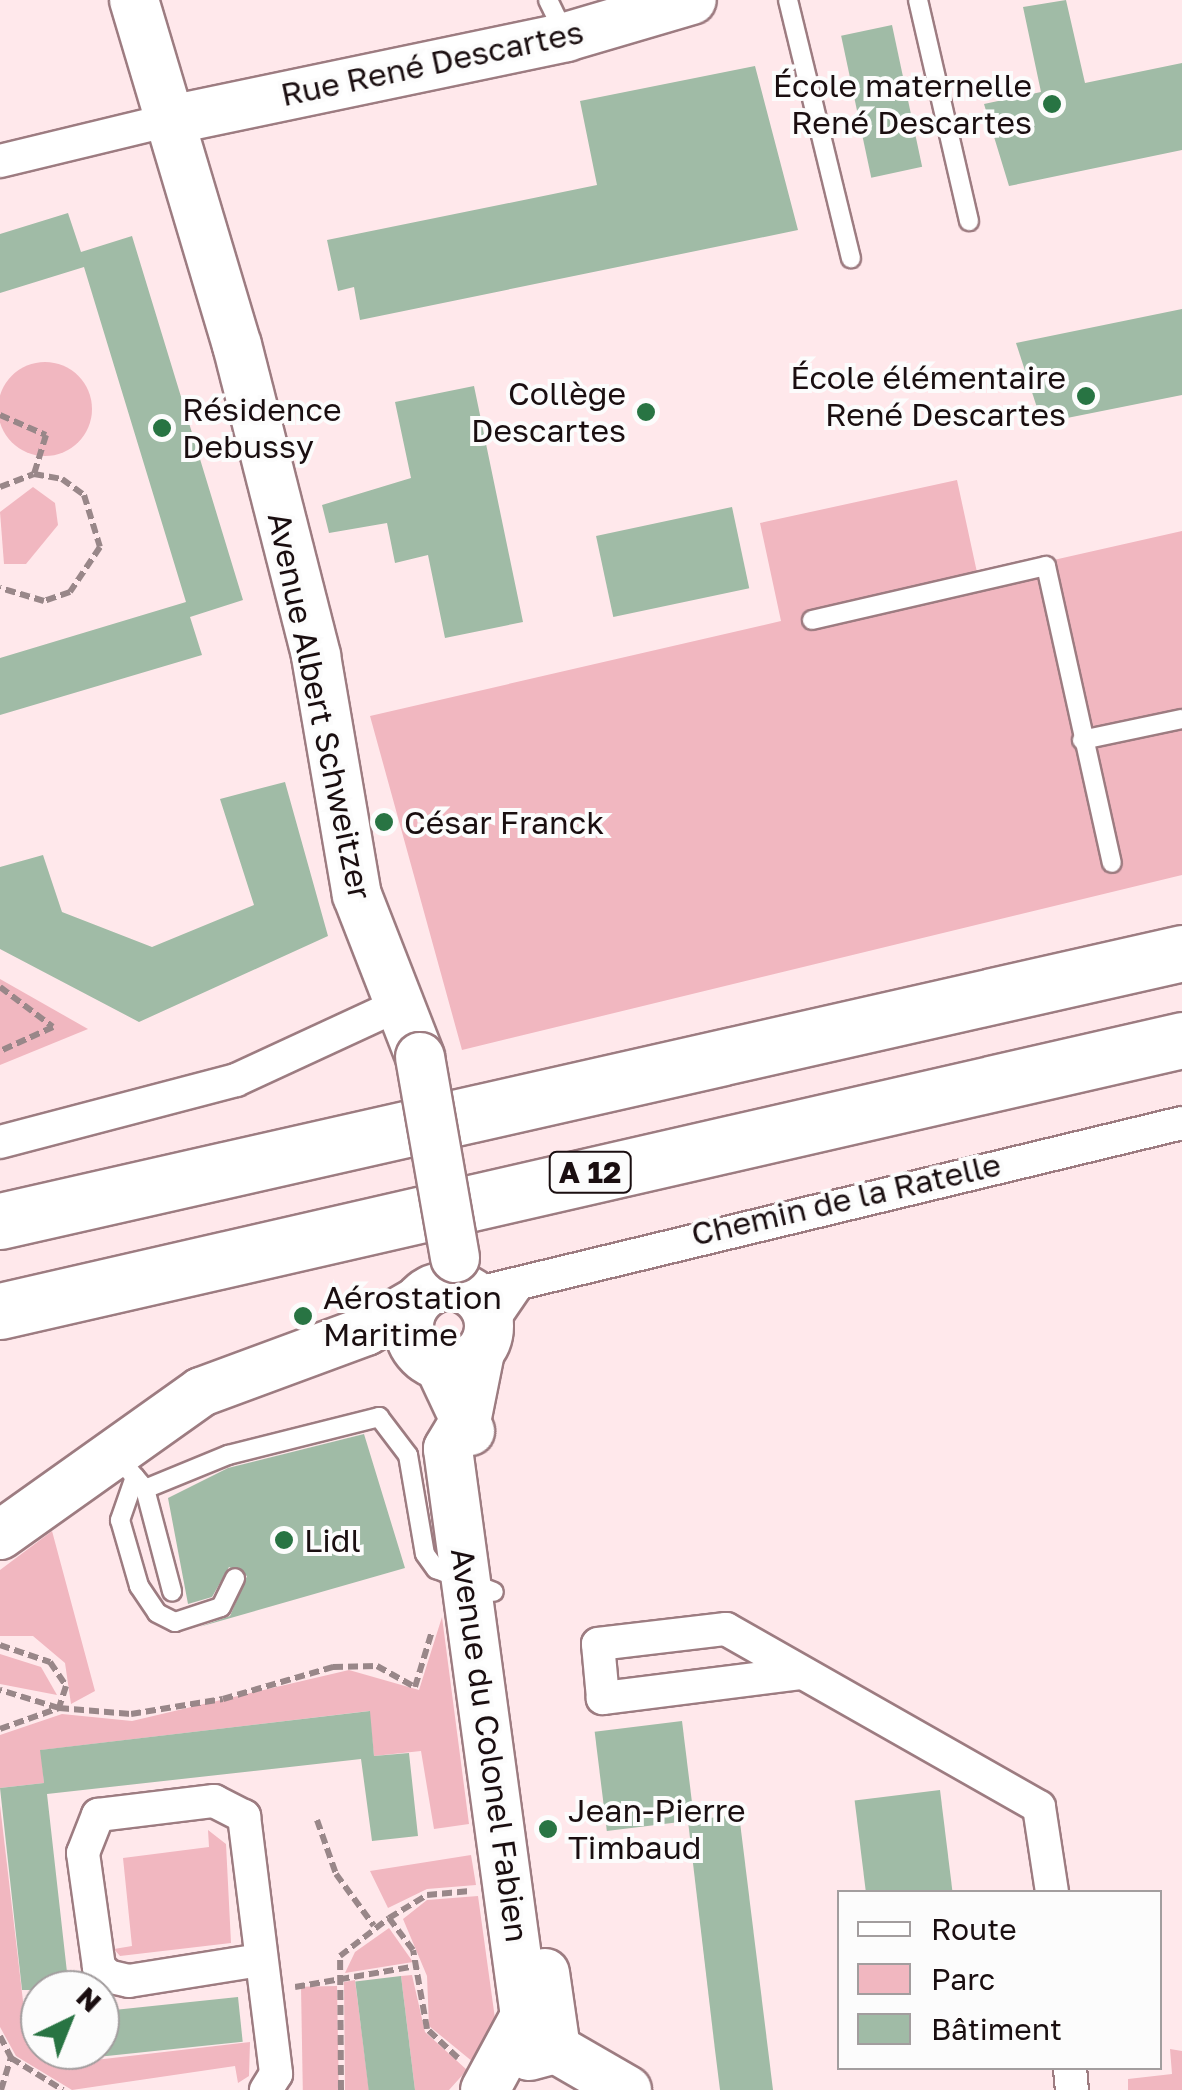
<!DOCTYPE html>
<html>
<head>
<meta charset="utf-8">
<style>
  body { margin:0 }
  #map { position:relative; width:1182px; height:2090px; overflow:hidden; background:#ffe8eb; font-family:"Golos Text",sans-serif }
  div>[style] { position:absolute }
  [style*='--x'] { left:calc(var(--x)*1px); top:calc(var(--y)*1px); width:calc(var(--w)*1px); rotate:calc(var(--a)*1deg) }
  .green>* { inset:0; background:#f1b7c0; transform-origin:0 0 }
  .round { border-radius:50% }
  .building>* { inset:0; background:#a0bba6; transform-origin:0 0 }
  .path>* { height:6px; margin-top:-3px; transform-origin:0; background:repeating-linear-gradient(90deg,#998789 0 10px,transparent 0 15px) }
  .roads { filter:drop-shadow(2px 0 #9d7c81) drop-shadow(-2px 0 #9d7c81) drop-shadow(0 2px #9d7c81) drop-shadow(0 -2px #9d7c81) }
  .lane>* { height:18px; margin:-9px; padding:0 9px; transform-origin:9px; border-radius:9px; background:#fff }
  .street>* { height:32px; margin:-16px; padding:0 16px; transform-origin:16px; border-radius:16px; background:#fff }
  .secondary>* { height:48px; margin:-24px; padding:0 24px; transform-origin:24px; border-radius:24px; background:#fff }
  .secondary>.ring { margin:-24px; padding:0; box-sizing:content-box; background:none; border:48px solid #fff; border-radius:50% }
  .highway>* { height:55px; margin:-27.5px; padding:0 27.5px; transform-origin:27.5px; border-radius:27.5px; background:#fff }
  .bridges { filter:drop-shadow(2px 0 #9d7c81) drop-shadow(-2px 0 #9d7c81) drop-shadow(0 2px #9d7c81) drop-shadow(0 -2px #9d7c81) }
  .secondary-bridge>* { height:48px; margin:-24px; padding:0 24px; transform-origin:24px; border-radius:24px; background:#fff }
  .dots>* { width:28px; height:28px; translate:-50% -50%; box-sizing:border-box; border:5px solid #fcfcfc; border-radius:50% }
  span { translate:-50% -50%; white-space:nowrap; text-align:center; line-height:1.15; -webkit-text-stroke:8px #fcfcfc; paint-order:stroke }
  .shield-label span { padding:2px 8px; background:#fcfcfc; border:2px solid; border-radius:8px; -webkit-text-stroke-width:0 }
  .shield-label { font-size:30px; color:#1a0e10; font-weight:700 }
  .street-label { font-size:32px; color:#1a0e10 }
  .poi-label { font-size:32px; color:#1a0e10 }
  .right { translate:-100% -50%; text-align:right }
  .left { translate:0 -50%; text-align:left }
  .legend { position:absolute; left:837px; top:1890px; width:325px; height:180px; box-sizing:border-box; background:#fcfcfc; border:2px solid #a29d9e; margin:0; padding:12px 18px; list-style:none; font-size:30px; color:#1a0e10 }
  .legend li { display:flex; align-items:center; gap:20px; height:50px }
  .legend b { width:50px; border:2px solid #a29d9e }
  .north { position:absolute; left:20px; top:1970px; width:100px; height:100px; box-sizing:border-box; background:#fcfcfc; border:2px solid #a29d9e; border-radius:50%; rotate:43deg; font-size:28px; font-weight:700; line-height:40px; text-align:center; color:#1a0e10 }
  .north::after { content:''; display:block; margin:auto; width:35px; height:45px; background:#287443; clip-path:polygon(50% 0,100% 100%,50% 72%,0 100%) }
</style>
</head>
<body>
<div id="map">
  <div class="green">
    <i class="round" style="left:-2px;top:362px;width:94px;height:94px"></i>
    <i style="clip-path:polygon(957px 480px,978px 577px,1182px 531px,1182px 875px,462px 1050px,370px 716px,781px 621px,760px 523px)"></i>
    <i style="clip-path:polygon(33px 487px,55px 503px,58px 525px,26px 564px,4px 564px,0 512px)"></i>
    <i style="clip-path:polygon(0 979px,88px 1029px,0 1065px)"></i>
    <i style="clip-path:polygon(52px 1531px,95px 1691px,71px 1704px,65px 1663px,33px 1636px,0 1636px,0 1570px)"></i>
    <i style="clip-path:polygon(442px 1617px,469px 1824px,434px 1829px,421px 1751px,374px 1756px,369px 1711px,41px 1750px,44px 1783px,0 1788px,0 1735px,62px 1714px,132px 1721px,349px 1670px,419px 1690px)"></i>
    <i style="clip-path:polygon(0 1654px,41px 1667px,57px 1695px,0 1684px)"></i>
    <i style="clip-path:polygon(0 1805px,27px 2035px,40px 2034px,40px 2050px,76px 2050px,78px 2062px,250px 2042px,249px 2076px,238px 2083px,235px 2066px,72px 2090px,16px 2056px,0 2027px)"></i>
    <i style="clip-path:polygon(208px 1830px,226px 1844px,231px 1943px,120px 1956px,114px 1949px,132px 1946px,123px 1858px,209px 1847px)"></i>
    <i style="clip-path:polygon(471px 1855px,476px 1885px,427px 1889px,388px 1908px,370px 1871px)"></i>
    <i style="clip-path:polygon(478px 1896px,497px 2033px,473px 2062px,429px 2026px,427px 1976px,403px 1919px,427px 1900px)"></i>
    <i style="clip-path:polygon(389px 1928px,413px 1962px,345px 1973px,355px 1952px)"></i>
    <i style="clip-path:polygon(412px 1975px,425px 2032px,467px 2070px,449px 2090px,415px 2090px,401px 1976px)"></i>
    <i style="clip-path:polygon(355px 1980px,369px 2090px,345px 2090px,344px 1982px)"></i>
    <i style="left:337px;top:1986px;width:104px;height:36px;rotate:89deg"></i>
    <i style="clip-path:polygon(1170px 2049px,1182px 2051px,1182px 2090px,1128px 2090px,1128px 2079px,1172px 2074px)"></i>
  </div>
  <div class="building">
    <i style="clip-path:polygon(1066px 0,1085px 83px,1182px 63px,1182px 150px,1009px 186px,984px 104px,1041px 92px,1023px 7px)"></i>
    <i style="left:892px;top:25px;width:145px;height:52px;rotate:78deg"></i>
    <i style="clip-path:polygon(755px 66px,798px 230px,360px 320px,354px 287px,338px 291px,327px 240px,597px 185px,580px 101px)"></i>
    <i style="clip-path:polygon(68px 213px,81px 252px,132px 236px,243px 600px,190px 617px,202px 655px,0 715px,0 658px,186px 602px,84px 267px,0 293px,0 234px)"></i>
    <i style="clip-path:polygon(1182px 309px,1182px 395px,1042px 423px,1016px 343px)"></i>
    <i style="clip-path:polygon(474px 386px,523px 622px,445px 638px,428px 555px,395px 563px,387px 523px,329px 533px,322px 505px,411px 478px,395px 402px)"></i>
    <i style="left:732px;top:507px;width:83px;height:139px;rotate:78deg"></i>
    <i style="clip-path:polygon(285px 782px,328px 936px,139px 1022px,0 949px,0 867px,43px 855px,62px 912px,152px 947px,254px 905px,220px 799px)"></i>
    <i style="clip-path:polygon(364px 1434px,405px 1568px,199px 1627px,230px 1616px,247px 1576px,229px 1567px,212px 1597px,188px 1604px,168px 1498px,228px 1468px)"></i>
    <i style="clip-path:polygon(370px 1711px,374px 1756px,409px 1753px,418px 1836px,372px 1841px,361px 1759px,47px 1794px,69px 1990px,22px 1990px,0 1788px,44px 1783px,40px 1750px)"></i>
    <i style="left:682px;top:1721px;width:100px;height:88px;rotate:83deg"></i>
    <i style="left:940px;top:1790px;width:101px;height:86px;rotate:83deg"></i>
    <i style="clip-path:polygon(739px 1814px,773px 2090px,720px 2090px,715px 2050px,688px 1821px)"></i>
    <i style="left:401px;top:1976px;width:115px;height:46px;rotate:83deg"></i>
    <i style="left:238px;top:1997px;width:45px;height:139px;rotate:84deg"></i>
  </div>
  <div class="path">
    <i style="--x:0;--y:415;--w:50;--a:23.5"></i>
    <i style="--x:46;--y:435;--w:41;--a:107.1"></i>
    <i style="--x:0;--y:487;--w:36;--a:-21"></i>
    <i style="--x:34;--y:474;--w:28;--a:10"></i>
    <i style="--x:62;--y:479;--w:27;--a:36"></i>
    <i style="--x:84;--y:495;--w:54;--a:72.9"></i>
    <i style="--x:100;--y:547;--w:54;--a:123.7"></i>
    <i style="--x:70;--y:592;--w:28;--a:161"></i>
    <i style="--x:44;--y:601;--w:46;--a:-163.5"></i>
    <i style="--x:0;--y:987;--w:66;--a:37"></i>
    <i style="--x:53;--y:1027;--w:58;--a:155.6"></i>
    <i style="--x:0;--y:1645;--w:53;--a:18.8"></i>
    <i style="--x:50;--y:1662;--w:29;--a:56"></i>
    <i style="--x:66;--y:1686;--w:23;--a:108"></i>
    <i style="--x:59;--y:1708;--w:62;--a:-163"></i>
    <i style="--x:0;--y:1729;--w:63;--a:-19.6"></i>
    <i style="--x:59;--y:1708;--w:72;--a:4.8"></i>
    <i style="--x:131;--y:1714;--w:93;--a:-9.3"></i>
    <i style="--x:223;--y:1699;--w:115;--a:-16.2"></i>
    <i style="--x:333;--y:1667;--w:44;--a:-1.3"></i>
    <i style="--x:377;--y:1666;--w:43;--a:28.9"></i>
    <i style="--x:415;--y:1687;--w:59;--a:-73.1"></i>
    <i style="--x:317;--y:1820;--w:57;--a:70.6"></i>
    <i style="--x:336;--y:1874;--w:64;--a:53.8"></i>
    <i style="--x:295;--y:1987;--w:124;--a:-9.8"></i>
    <i style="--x:0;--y:2036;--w:25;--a:63"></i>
    <i style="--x:11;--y:2058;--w:61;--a:31.6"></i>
    <i style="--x:458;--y:2058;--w:42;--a:-136.9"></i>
    <i style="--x:427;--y:2029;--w:80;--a:-100"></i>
    <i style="--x:413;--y:1950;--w:40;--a:-127"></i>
    <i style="--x:389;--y:1918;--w:44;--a:-31.2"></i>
    <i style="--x:427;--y:1895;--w:43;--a:-5.3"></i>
    <i style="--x:1;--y:2090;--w:34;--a:-73"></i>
    <i style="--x:341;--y:2090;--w:134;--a:-90.4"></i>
    <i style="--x:340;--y:1956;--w:62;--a:-37.8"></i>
  </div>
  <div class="roads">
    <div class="lane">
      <i style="--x:548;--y:0;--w:39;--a:64"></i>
      <i style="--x:788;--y:0;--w:266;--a:76.3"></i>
      <i style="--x:918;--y:0;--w:227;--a:77"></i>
      <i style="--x:812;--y:620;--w:240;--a:-13"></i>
      <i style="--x:1046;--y:566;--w:304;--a:77.5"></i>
      <i style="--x:1082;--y:740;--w:102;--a:-11.9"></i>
      <i style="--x:116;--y:1455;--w:45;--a:49.5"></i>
      <i style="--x:145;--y:1489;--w:90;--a:-22.3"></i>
      <i style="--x:228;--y:1455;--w:156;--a:-14.1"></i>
      <i style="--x:379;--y:1417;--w:48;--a:52.7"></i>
      <i style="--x:408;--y:1455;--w:100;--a:80.3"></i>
      <i style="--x:425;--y:1554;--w:19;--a:54"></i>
      <i style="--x:436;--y:1569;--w:62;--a:21.6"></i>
      <i style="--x:135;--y:1477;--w:46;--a:109.2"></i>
      <i style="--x:120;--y:1520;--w:69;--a:73.9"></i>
      <i style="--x:139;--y:1586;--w:32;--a:56"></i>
      <i style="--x:157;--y:1613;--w:20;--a:27"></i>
      <i style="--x:175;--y:1622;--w:48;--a:-18.1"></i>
      <i style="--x:221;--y:1607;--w:32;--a:-64"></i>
      <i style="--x:145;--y:1489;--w:106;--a:75.2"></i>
    </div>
    <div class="street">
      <i style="--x:0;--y:161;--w:175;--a:-13.6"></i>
      <i style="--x:0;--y:1142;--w:244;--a:-14.7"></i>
      <i style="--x:236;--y:1080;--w:174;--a:-24.8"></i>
      <i style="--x:474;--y:1294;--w:728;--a:-13.58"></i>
      <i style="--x:489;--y:1326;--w:46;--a:-55.6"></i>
      <i style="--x:802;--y:1673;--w:201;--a:172.8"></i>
      <i style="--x:603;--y:1698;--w:54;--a:-95.3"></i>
      <i style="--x:598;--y:1644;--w:129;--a:-6.7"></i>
      <i style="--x:726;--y:1629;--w:360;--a:29.6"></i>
      <i style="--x:1039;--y:1807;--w:86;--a:81.3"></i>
      <i style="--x:260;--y:1960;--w:133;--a:170.9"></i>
      <i style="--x:129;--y:1981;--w:22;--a:-167"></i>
      <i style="--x:108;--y:1976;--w:13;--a:-135"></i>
      <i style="--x:99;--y:1967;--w:115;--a:-98"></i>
      <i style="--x:83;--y:1853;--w:41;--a:-68.5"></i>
      <i style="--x:98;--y:1815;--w:117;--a:-6.9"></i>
      <i style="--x:214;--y:1801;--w:34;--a:27"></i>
      <i style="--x:244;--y:1816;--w:260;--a:82.9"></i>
      <i style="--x:276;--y:2074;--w:19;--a:122"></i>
      <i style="--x:1070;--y:2068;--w:22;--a:85"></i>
    </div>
    <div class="secondary">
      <i style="--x:134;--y:0;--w:360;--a:73.4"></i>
      <i style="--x:237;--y:345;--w:321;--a:75.7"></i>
      <i style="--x:316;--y:656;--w:242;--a:80.3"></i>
      <i style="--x:357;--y:895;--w:174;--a:68.7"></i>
      <i style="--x:170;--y:120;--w:405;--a:-11.8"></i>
      <i style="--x:566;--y:37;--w:131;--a:-16.4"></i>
      <i class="ring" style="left:409px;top:1286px;width:32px;height:32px"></i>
      <i style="--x:480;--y:1352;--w:66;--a:101.3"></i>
      <i style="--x:467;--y:1417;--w:37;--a:121"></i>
      <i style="--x:448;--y:1449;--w:572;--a:82.27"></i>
      <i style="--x:525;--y:2016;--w:84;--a:118.4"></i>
      <i style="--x:439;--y:1365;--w:73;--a:64.8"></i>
      <i style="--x:0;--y:1535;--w:247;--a:-35.4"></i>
      <i style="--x:201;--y:1392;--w:176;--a:-20.3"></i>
      <i style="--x:366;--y:1331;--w:58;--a:-30.1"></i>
      <i style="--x:545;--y:1973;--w:77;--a:81.8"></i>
      <i style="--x:529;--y:2056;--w:28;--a:-15"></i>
      <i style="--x:556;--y:2049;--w:82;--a:30"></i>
    </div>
    <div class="highway">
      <i style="--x:0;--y:1221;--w:1212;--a:-12.77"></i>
      <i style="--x:0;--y:1311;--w:1213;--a:-12.91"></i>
    </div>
  </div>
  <div class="bridges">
    <div class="secondary-bridge">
      <i style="--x:420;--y:1057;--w:204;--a:80.1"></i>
    </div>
  </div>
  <div class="dots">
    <i style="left:1052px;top:104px;background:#287443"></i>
    <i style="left:1086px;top:396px;background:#287443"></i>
    <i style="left:646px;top:412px;background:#287443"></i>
    <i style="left:162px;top:428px;background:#287443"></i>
    <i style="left:384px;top:822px;background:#287443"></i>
    <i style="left:303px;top:1316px;background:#287443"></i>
    <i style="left:284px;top:1540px;background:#287443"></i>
    <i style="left:548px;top:1829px;background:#287443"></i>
  </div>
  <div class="shield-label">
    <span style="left:590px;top:1172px">A 12</span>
  </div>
  <div class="street-label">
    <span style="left:432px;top:63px;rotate:-12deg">Rue René Descartes</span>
    <span style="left:320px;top:706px;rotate:78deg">Avenue Albert Schweitzer</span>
    <span style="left:846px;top:1199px;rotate:-13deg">Chemin de la Ratelle</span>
    <span style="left:490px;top:1745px;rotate:82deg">Avenue du Colonel Fabien</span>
  </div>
  <div class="poi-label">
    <span class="right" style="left:1032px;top:104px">École maternelle<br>René Descartes</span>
    <span class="right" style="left:1066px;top:396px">École élémentaire<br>René Descartes</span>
    <span class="right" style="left:626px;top:412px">Collège<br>Descartes</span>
    <span class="left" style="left:182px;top:428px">Résidence<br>Debussy</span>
    <span class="left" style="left:404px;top:822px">César Franck</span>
    <span class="left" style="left:323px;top:1316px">Aérostation<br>Maritime</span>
    <span class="left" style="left:304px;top:1540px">Lidl</span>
    <span class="left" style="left:568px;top:1829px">Jean-Pierre<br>Timbaud</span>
  </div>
  <ul class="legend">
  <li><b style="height:12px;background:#fff"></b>Route</li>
  <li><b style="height:28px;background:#f1b7c0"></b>Parc</li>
  <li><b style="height:28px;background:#a0bba6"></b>Bâtiment</li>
  </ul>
  <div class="north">N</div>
</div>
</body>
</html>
